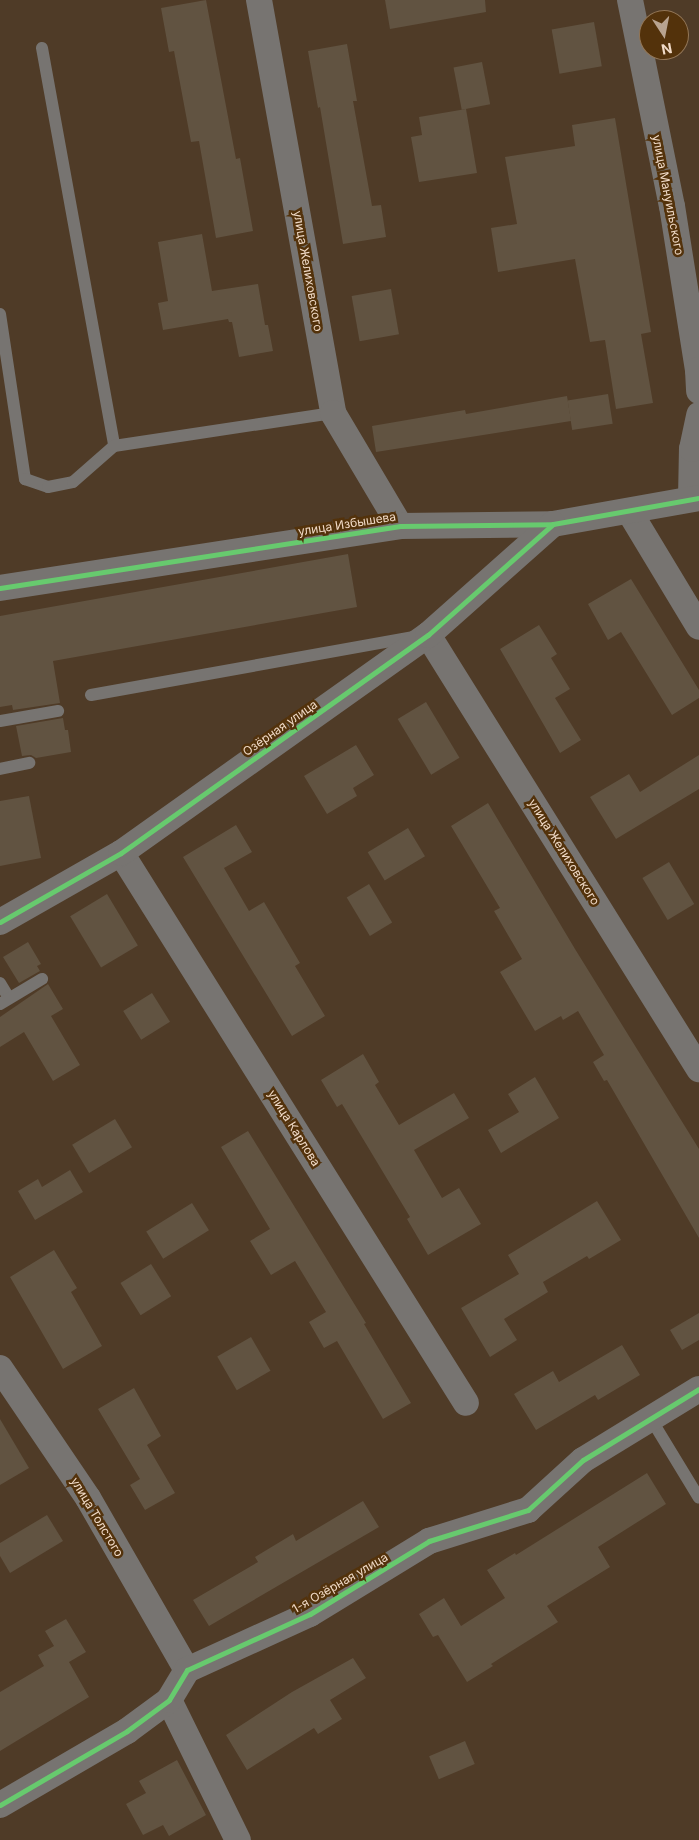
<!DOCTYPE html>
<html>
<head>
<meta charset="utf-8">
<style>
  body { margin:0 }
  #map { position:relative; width:699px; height:1840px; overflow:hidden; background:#4f3b27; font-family:Inter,sans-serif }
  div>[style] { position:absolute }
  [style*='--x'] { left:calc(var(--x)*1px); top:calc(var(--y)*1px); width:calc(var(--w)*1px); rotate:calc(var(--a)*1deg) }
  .building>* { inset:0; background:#615341; transform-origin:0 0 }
  .lane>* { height:12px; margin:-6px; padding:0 6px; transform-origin:6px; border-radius:6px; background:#777471 }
  .street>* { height:26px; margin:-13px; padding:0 13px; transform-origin:13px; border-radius:13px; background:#777471 }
  .cycleway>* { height:5px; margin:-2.5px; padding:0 2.5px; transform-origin:2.5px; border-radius:2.5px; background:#67ca6e }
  span { translate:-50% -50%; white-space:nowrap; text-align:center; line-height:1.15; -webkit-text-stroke:5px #53320b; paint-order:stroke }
  .street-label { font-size:12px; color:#f1dbc8 }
  .north { position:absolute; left:639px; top:10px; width:50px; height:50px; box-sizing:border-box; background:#53320b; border:1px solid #927657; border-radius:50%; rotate:169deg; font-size:14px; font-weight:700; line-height:20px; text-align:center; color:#f1dbc8 }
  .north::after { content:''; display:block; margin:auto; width:18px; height:22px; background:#b8a390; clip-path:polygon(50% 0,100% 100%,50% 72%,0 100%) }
</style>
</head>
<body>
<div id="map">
  <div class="building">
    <i style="clip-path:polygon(206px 0,236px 159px,240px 158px,253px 231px,216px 238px,199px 141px,191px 142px,174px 51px,169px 52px,161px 8px)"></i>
    <i style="clip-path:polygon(385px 0,485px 0,486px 12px,390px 29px)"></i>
    <i style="left:594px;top:22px;width:45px;height:43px;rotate:80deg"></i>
    <i style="clip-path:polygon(347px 44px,357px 101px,353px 101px,372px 206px,381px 205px,386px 237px,343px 244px,320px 107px,318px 108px,308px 51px)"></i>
    <i style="left:482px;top:62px;width:43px;height:29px;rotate:79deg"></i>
    <i style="clip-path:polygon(466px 109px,477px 173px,419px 182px,411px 137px,422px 135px,419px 117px)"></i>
    <i style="clip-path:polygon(615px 118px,651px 332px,641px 334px,653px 403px,616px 409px,605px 340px,590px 342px,575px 259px,498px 272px,491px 228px,517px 224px,505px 157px,575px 146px,572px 125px)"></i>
    <i style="clip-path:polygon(202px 234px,212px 291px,258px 284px,265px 325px,268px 325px,273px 351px,239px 357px,232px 322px,229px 322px,228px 319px,163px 330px,158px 303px,168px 301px,158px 242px)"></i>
    <i style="left:391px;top:289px;width:46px;height:40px;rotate:80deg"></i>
    <i style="left:608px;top:394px;width:30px;height:41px;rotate:81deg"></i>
    <i style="clip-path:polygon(567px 396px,571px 421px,376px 452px,372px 426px,465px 410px,466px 414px)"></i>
    <i style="clip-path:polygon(348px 554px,357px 607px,53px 661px,60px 703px,13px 710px,12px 705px,0 707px,0 616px)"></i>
    <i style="clip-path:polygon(631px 579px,699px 690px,699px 698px,672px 715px,621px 632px,608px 640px,588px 604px)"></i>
    <i style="clip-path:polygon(539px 625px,557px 654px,551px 658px,570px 689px,555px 698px,581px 740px,560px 753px,500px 649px)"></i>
    <i style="left:426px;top:702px;width:65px;height:33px;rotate:59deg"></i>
    <i style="clip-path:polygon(63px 718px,65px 730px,68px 730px,71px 752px,36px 758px,31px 755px,22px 756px,16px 726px)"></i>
    <i style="clip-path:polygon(356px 745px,374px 775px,353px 788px,357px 796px,327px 814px,304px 776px)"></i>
    <i style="clip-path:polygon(699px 755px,699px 789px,616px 839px,590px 797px,629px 774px,640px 792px)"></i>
    <i style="clip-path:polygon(29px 796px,41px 858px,0 866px,0 801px)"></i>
    <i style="clip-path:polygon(488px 803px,575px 949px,699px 1149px,699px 1238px,607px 1080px,604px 1081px,593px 1062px,604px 1055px,578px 1011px,563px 1020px,561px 1016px,535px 1031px,500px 972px,522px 959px,494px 911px,500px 908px,451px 826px)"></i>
    <i style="clip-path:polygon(236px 825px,252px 852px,224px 868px,249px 911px,264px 902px,300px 963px,295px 966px,325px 1016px,292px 1036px,183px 857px)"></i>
    <i style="left:408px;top:828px;width:33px;height:47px;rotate:59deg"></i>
    <i style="left:669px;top:862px;width:49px;height:31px;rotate:59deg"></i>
    <i style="left:369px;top:884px;width:45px;height:26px;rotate:59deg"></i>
    <i style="left:107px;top:894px;width:60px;height:43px;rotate:59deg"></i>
    <i style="clip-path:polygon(28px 942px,41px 964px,37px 966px,40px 971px,19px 983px,3px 957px)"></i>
    <i style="clip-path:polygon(48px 984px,63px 1009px,51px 1016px,80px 1065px,53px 1081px,24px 1032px,0 1047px,0 1017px)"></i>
    <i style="left:152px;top:993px;width:34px;height:34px;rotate:58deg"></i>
    <i style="clip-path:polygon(363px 1054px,379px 1082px,375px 1085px,399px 1125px,454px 1093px,469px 1118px,414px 1150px,442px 1198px,459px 1188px,481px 1224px,428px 1255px,407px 1219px,410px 1217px,342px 1104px,337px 1107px,321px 1080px)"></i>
    <i style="clip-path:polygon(535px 1077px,559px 1118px,501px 1153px,488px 1130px,519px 1112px,508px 1094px)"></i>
    <i style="left:115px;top:1119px;width:33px;height:50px;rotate:59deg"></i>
    <i style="clip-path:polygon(248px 1131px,366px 1323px,364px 1324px,411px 1403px,383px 1419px,337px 1341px,324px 1348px,309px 1322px,326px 1312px,295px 1261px,271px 1275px,250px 1241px,270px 1229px,221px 1147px)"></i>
    <i style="clip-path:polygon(70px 1170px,83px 1192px,35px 1220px,18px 1191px,38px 1179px,42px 1187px)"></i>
    <i style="clip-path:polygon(597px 1201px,621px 1240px,589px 1259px,587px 1256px,543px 1282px,548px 1292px,504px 1319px,517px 1340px,490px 1357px,461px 1308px,519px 1274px,508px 1255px)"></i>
    <i style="left:192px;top:1203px;width:32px;height:54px;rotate:58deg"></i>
    <i style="clip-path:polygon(54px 1250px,77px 1288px,71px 1292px,102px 1346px,63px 1369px,10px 1277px)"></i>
    <i style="left:151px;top:1264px;width:38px;height:36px;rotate:58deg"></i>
    <i style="clip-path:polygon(699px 1313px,699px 1340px,682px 1350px,670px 1330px)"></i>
    <i style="left:251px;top:1337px;width:39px;height:39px;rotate:60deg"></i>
    <i style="clip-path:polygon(622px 1345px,640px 1375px,598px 1400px,595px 1395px,536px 1430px,514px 1394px,553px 1371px,559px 1382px)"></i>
    <i style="clip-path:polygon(134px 1388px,161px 1436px,147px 1445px,175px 1493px,145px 1510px,130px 1485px,140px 1479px,98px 1409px)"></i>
    <i style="clip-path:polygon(0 1419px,29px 1468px,0 1485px)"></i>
    <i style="clip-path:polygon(647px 1473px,666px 1504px,598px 1547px,610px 1567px,547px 1606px,558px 1622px,491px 1664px,493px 1666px,467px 1682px,438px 1635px,433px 1637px,419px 1614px,444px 1598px,461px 1626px,505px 1598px,487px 1570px,515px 1553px,516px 1555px)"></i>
    <i style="clip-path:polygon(363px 1501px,379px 1527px,209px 1626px,193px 1600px,258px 1562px,255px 1557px,293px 1534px,296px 1541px)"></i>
    <i style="clip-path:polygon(47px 1515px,63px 1541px,10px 1573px,0 1556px,0 1543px)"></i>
    <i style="clip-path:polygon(66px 1619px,86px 1652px,69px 1662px,89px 1697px,0 1751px,0 1692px,44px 1666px,38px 1655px,54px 1646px,45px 1631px)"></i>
    <i style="clip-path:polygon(353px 1658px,366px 1678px,330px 1700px,342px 1719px,318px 1734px,314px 1728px,247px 1770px,226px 1735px,292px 1692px)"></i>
    <i style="left:465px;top:1741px;width:25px;height:39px;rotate:67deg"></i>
    <i style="clip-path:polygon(177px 1760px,206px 1815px,169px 1836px,163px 1825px,143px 1835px,126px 1804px,146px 1793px,139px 1781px)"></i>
  </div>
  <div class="lane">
    <i style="--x:42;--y:48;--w:404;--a:79.7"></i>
    <i style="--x:0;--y:314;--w:167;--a:81.4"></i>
    <i style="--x:25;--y:479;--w:24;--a:19"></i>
    <i style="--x:48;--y:487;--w:25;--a:-11"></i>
    <i style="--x:73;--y:482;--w:55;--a:-41.3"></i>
    <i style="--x:114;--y:446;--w:221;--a:-8.6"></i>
    <i style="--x:91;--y:695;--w:328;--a:-10.2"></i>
    <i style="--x:0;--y:721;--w:59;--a:-9.8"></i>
    <i style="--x:0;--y:769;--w:30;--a:-12"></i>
    <i style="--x:0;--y:983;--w:17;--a:59"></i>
    <i style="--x:0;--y:1004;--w:49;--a:-30.8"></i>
    <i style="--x:651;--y:1419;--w:92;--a:58.7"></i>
  </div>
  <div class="street">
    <i style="--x:259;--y:0;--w:420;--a:79.8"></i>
    <i style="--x:333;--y:413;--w:131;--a:59.3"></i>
    <i style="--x:630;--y:0;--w:210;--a:78.5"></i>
    <i style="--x:672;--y:206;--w:166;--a:81"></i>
    <i style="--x:698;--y:370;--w:21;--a:87"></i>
    <i style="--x:691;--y:499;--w:50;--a:-88.9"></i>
    <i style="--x:692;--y:449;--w:35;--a:-78"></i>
    <i style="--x:629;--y:511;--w:135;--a:58.9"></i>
    <i style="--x:0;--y:588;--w:405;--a:-8.8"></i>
    <i style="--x:400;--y:526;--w:153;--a:-0.7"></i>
    <i style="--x:553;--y:524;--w:148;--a:-10.1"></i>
    <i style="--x:428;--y:635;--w:512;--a:58.02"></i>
    <i style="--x:121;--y:853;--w:649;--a:57.9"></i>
    <i style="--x:0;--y:922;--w:139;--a:-29.7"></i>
    <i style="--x:121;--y:853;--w:377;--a:-35.4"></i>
    <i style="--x:428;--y:635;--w:167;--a:-41.6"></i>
    <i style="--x:0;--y:1368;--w:157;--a:55.9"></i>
    <i style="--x:88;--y:1498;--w:198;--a:60.1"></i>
    <i style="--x:169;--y:1700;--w:156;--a:63.8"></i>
    <i style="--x:0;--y:1805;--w:147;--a:-30.2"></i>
    <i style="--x:127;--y:1731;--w:52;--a:-36.4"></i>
    <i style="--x:169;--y:1700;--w:35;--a:-59"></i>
    <i style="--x:187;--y:1670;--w:135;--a:-24.5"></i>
    <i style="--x:310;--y:1614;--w:140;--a:-31.5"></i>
    <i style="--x:429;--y:1541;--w:104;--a:-17.4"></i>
    <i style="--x:528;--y:1510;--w:74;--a:-42.3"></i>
    <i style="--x:583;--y:1460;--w:136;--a:-31.5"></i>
  </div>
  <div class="cycleway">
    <i style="--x:0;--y:588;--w:405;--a:-8.8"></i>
    <i style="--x:400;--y:526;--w:153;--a:-0.7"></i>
    <i style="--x:553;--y:524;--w:148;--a:-10.1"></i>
    <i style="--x:0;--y:922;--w:139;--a:-29.7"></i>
    <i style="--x:121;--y:853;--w:377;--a:-35.4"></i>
    <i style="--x:428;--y:635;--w:167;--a:-41.6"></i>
    <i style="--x:0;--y:1805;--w:147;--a:-30.2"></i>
    <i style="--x:127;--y:1731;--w:52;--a:-36.4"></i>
    <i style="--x:169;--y:1700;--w:35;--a:-59"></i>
    <i style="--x:187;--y:1670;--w:135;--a:-24.5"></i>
    <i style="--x:310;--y:1614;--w:140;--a:-31.5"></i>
    <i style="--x:429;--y:1541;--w:104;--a:-17.4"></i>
    <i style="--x:528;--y:1510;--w:74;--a:-42.3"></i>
    <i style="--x:583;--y:1460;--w:136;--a:-31.5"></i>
  </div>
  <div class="street-label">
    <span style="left:668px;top:195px;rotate:79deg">улица Мануильского</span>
    <span style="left:308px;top:271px;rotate:80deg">улица Желиховского</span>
    <span style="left:347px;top:524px;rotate:-9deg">улица Избышева</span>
    <span style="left:280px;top:728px;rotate:-35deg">Озёрная улица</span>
    <span style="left:564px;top:852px;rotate:58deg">улица Желиховского</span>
    <span style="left:294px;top:1128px;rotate:58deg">улица Карлова</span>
    <span style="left:97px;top:1517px;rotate:59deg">улица Толстого</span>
    <span style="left:340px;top:1583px;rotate:-30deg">1-я Озёрная улица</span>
  </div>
  <div class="north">N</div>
</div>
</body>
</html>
